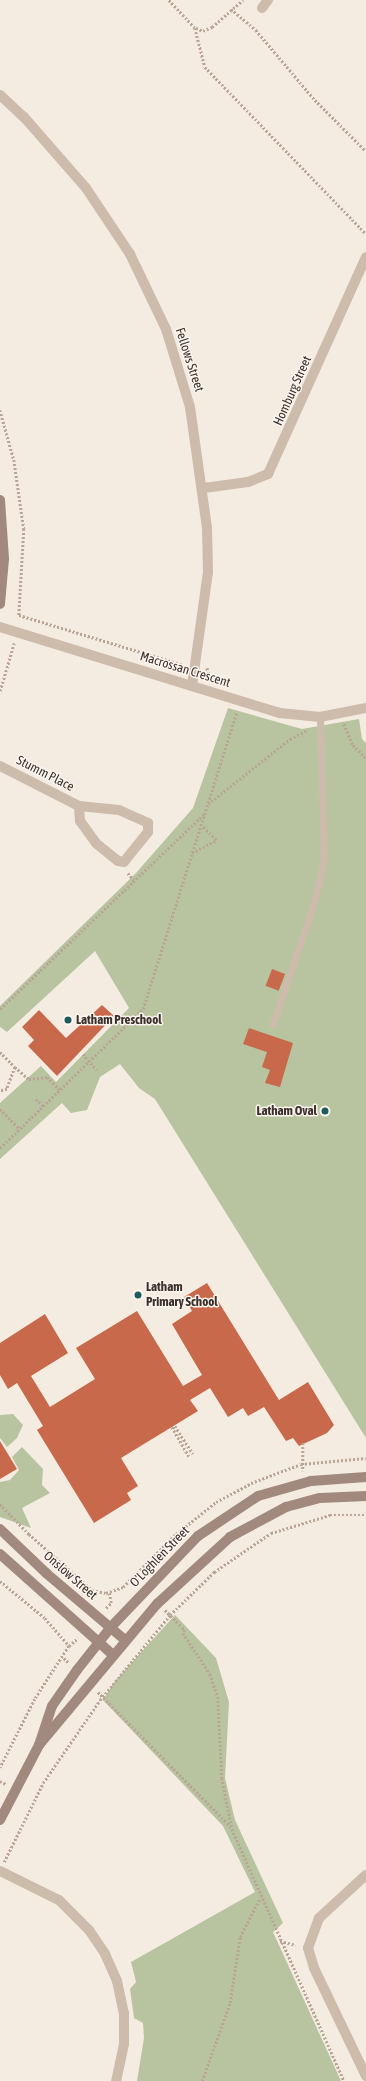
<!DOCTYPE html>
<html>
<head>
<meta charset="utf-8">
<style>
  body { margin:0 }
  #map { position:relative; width:366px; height:2081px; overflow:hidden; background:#f4ebe1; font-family:"Asap Condensed",sans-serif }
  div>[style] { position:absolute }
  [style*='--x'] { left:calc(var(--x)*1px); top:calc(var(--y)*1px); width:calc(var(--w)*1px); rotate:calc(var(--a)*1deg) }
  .green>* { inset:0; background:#b8c4a0 }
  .building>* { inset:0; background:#c8694b; transform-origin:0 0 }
  .path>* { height:2.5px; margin-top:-1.25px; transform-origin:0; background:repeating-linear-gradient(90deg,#b9a596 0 2px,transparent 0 4px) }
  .lane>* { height:7px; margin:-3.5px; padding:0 3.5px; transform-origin:3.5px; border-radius:3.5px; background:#cdbbac }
  .street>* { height:10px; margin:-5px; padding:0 5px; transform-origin:5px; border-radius:5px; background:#cdbbac }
  .secondary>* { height:10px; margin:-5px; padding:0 5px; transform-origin:5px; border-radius:5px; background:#a18a7d }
  .dots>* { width:11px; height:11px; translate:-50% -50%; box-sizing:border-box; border:2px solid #fbf5ee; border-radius:50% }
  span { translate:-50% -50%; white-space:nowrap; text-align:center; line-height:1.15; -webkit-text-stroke:3px #fbf5ee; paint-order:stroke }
  .street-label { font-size:13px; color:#3b302b }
  .poi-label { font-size:13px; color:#3b302b; font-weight:700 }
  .left { translate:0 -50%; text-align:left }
  .right { translate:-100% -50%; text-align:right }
</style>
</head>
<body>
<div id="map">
  <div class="green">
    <i style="clip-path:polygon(228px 708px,302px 729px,359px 719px,362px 739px,366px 743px,366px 1438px,155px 1099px,139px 1088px,120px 1064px,100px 1077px,87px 1110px,71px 1113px,62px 1103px,0 1159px,0 1103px,41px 1066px,56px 1082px,129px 1008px,95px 951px,7px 1032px,0 1027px,0 1006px,136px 873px,193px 808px)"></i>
    <i style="clip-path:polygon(13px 1414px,23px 1425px,17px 1438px,7px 1447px,0 1438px,0 1415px)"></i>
    <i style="clip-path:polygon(22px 1447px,43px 1469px,42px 1485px,50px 1493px,22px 1508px,31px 1528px,0 1517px,0 1482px,10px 1480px,19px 1470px,12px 1457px)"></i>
    <i style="clip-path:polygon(175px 1615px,216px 1658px,229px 1702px,225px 1778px,235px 1820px,283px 1923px,273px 1932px,341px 2081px,137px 2081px,144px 2038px,143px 2023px,134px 2018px,130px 1989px,136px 1982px,131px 1962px,255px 1892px,223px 1826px,103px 1700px,115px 1681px)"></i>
  </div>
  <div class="building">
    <i style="left:272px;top:969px;width:14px;height:18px;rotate:21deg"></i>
    <i style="clip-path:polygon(102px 1005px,114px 1016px,57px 1076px,28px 1046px,34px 1040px,22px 1027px,39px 1010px,66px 1038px)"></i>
    <i style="clip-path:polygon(249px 1028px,293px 1043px,280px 1087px,265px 1083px,270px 1070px,262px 1067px,267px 1052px,243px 1044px)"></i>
    <i style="clip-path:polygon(207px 1283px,279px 1400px,308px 1382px,334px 1425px,327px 1433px,299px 1446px,293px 1438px,286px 1441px,264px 1407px,248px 1416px,243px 1408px,228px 1417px,210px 1388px,190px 1400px,198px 1411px,121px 1458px,138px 1486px,127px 1493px,131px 1500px,94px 1523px,37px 1430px,43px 1426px,17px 1383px,8px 1389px,0 1375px,0 1343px,45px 1314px,68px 1353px,31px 1376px,50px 1407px,95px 1379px,76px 1348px,137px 1311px,183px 1386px,202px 1375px,172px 1324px,192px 1311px,184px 1297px)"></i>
    <i style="clip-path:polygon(0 1441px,17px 1469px,0 1479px)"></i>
  </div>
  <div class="path">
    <i style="--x:169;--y:0;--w:38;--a:47"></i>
    <i style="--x:195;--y:28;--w:40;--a:75.6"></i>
    <i style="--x:205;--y:67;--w:232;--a:46"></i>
    <i style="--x:231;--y:9;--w:33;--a:40"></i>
    <i style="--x:256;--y:30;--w:92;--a:49.9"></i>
    <i style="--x:315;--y:100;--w:72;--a:45"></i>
    <i style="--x:196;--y:28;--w:8;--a:23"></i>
    <i style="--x:203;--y:31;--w:10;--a:-24"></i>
    <i style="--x:212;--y:27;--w:41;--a:-41.1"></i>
    <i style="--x:0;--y:410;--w:52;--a:74.4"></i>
    <i style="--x:14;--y:460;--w:70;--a:81.8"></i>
    <i style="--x:24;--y:529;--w:86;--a:93.3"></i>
    <i style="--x:19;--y:615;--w:172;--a:16.9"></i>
    <i style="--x:207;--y:668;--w:11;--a:68"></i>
    <i style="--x:0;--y:691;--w:50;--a:-73.7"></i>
    <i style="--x:344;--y:724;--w:23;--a:67"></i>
    <i style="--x:353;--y:745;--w:18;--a:45"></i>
    <i style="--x:208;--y:804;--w:105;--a:-38.4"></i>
    <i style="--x:290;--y:739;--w:20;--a:-27"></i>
    <i style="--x:192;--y:853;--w:27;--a:-28"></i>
    <i style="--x:216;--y:840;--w:21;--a:-135"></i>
    <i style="--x:128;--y:873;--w:9;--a:49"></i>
    <i style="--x:0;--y:1009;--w:282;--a:-43.7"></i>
    <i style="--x:0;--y:1052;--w:21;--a:45"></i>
    <i style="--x:15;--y:1067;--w:23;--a:110"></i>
    <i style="--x:7;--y:1089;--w:7;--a:164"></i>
    <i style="--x:83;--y:1054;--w:21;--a:49"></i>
    <i style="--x:15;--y:1067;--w:18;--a:41"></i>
    <i style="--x:29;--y:1079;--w:18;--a:-6"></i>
    <i style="--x:47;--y:1077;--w:18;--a:45"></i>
    <i style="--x:36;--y:1099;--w:10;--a:45"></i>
    <i style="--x:0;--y:1109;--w:28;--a:45"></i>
    <i style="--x:0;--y:1148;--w:199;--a:-44.2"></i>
    <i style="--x:143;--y:1009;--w:312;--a:-72.5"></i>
    <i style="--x:172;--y:1427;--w:34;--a:60"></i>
    <i style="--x:172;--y:1428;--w:4;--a:-34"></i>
    <i style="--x:175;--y:1426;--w:33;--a:57"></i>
    <i style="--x:303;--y:1443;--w:28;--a:90"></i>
    <i style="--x:0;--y:1504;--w:42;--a:46"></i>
    <i style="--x:29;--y:1534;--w:84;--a:41.6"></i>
    <i style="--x:92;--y:1590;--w:14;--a:12"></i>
    <i style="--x:106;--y:1593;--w:18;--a:-19"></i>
    <i style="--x:123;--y:1587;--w:75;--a:-45"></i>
    <i style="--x:176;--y:1534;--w:51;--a:-38.7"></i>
    <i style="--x:216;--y:1502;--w:40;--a:-28"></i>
    <i style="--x:251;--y:1483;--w:53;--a:-20.8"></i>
    <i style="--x:301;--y:1464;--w:65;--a:-5.3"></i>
    <i style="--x:130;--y:1580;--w:7;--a:45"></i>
    <i style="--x:0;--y:1581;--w:58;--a:39.4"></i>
    <i style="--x:45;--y:1618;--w:37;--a:49"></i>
    <i style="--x:69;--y:1646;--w:63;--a:122.7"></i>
    <i style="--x:35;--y:1699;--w:77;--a:116.9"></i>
    <i style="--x:106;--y:1608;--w:7;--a:-45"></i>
    <i style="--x:111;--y:1603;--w:10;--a:-101"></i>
    <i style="--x:165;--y:1610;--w:28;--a:45"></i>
    <i style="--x:185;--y:1630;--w:4;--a:124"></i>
    <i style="--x:183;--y:1633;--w:49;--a:56.6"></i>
    <i style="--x:210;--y:1674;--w:24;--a:71"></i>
    <i style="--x:218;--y:1697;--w:81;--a:87.2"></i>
    <i style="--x:222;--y:1778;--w:52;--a:78.9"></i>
    <i style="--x:232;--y:1829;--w:276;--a:66"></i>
    <i style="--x:69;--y:1646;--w:12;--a:-42"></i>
    <i style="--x:64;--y:1658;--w:7;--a:45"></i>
    <i style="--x:98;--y:1692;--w:191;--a:45.4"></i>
    <i style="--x:0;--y:1781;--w:7;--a:27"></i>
    <i style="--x:4;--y:1862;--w:88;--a:-63.7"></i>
    <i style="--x:43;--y:1783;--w:101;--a:-55.5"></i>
    <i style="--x:100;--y:1700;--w:110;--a:-50.5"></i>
    <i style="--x:170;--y:1615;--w:62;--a:-44.3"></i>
    <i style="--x:214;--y:1572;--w:69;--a:-34.4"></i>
    <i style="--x:271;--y:1533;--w:62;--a:-17"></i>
    <i style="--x:330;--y:1515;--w:36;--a:0"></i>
    <i style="--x:280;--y:1941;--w:16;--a:14"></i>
    <i style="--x:202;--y:2081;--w:83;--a:-70.3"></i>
    <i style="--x:230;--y:2003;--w:67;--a:-81.4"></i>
    <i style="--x:240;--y:1937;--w:44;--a:-62.9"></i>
  </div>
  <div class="lane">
    <i style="--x:273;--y:1024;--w:125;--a:-71.3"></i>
    <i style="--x:313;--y:906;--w:47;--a:-76.6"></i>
    <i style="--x:324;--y:860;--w:143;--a:-91.6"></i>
  </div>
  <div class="street">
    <i style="--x:262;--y:8;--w:10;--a:-53"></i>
    <i style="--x:0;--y:95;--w:33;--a:43"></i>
    <i style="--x:24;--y:117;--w:94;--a:48.9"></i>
    <i style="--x:86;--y:188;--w:79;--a:56.3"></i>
    <i style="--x:130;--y:254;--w:83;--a:64.4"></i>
    <i style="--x:166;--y:329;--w:82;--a:72.9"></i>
    <i style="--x:190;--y:407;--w:122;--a:82"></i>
    <i style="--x:207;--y:528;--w:44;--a:88.7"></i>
    <i style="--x:208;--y:572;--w:115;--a:98"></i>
    <i style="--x:204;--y:488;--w:44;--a:-7.8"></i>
    <i style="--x:248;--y:482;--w:22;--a:-22"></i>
    <i style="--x:268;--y:474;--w:238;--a:-65.7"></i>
    <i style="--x:0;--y:627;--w:293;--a:17.1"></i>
    <i style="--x:280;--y:713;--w:40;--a:5.7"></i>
    <i style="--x:320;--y:717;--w:47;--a:-11.1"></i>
    <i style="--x:0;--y:766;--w:89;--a:26.9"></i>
    <i style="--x:79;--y:806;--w:40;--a:5.7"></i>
    <i style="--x:119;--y:810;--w:32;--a:24"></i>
    <i style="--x:148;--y:823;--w:9;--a:90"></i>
    <i style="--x:148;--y:832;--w:38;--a:129"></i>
    <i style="--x:124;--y:862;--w:6;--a:-171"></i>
    <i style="--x:118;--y:861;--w:28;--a:-141"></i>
    <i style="--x:96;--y:843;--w:27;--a:-126"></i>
    <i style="--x:80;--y:821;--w:15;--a:-94"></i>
    <i style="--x:0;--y:1871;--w:66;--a:26.2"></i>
    <i style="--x:59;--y:1900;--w:42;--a:45"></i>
    <i style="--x:89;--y:1930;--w:29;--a:56"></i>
    <i style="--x:105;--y:1954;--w:30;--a:66"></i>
    <i style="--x:117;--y:1981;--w:33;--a:78"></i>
    <i style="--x:124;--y:2013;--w:31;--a:90"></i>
    <i style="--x:124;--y:2044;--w:38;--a:102"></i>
    <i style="--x:366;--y:1875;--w:64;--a:137.5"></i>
    <i style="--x:319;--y:1918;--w:32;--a:110"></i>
    <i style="--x:308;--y:1948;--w:21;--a:73"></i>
    <i style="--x:314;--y:1968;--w:120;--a:64.3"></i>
  </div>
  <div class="secondary">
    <i style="--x:0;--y:500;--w:59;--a:86.1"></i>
    <i style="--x:4;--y:559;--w:45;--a:95.1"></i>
    <i style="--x:0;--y:1529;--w:64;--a:43.7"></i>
    <i style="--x:46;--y:1573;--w:104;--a:40.3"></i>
    <i style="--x:0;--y:1554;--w:152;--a:41.8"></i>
    <i style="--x:39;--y:1745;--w:184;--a:-50.1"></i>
    <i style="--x:157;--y:1604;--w:99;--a:-42.5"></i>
    <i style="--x:230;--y:1537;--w:64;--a:-28.2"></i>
    <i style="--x:286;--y:1507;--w:35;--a:-15"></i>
    <i style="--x:320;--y:1498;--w:46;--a:-2.5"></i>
    <i style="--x:0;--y:1820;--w:85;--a:-62.5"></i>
    <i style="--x:39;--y:1745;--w:41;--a:-71.6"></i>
    <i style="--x:52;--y:1706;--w:44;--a:-55.2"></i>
    <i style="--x:77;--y:1670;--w:55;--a:-51.7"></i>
    <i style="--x:111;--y:1627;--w:126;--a:-46.3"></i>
    <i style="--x:198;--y:1536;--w:72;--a:-33.7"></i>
    <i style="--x:258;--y:1496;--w:55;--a:-15.8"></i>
    <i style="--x:311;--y:1481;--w:55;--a:-4.2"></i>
  </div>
  <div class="dots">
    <i style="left:68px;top:1020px;background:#1f5a5e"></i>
    <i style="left:325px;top:1111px;background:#1f5a5e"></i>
    <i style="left:138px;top:1295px;background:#1f5a5e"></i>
  </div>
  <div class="street-label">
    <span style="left:189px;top:360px;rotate:72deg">Fellows Street</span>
    <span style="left:293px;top:391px;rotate:-66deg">Homburg Street</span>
    <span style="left:185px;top:670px;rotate:17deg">Macrossan Crescent</span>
    <span style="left:45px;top:774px;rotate:27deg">Stumm Place</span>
    <span style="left:160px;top:1557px;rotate:-46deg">O'Loghlen Street</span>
    <span style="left:70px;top:1576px;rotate:41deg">Onslow Street</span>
  </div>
  <div class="poi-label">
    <span class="left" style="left:76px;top:1020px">Latham Preschool</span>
    <span class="right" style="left:317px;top:1111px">Latham Oval</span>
    <span class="left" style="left:146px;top:1295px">Latham<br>Primary School</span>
  </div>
</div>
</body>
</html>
